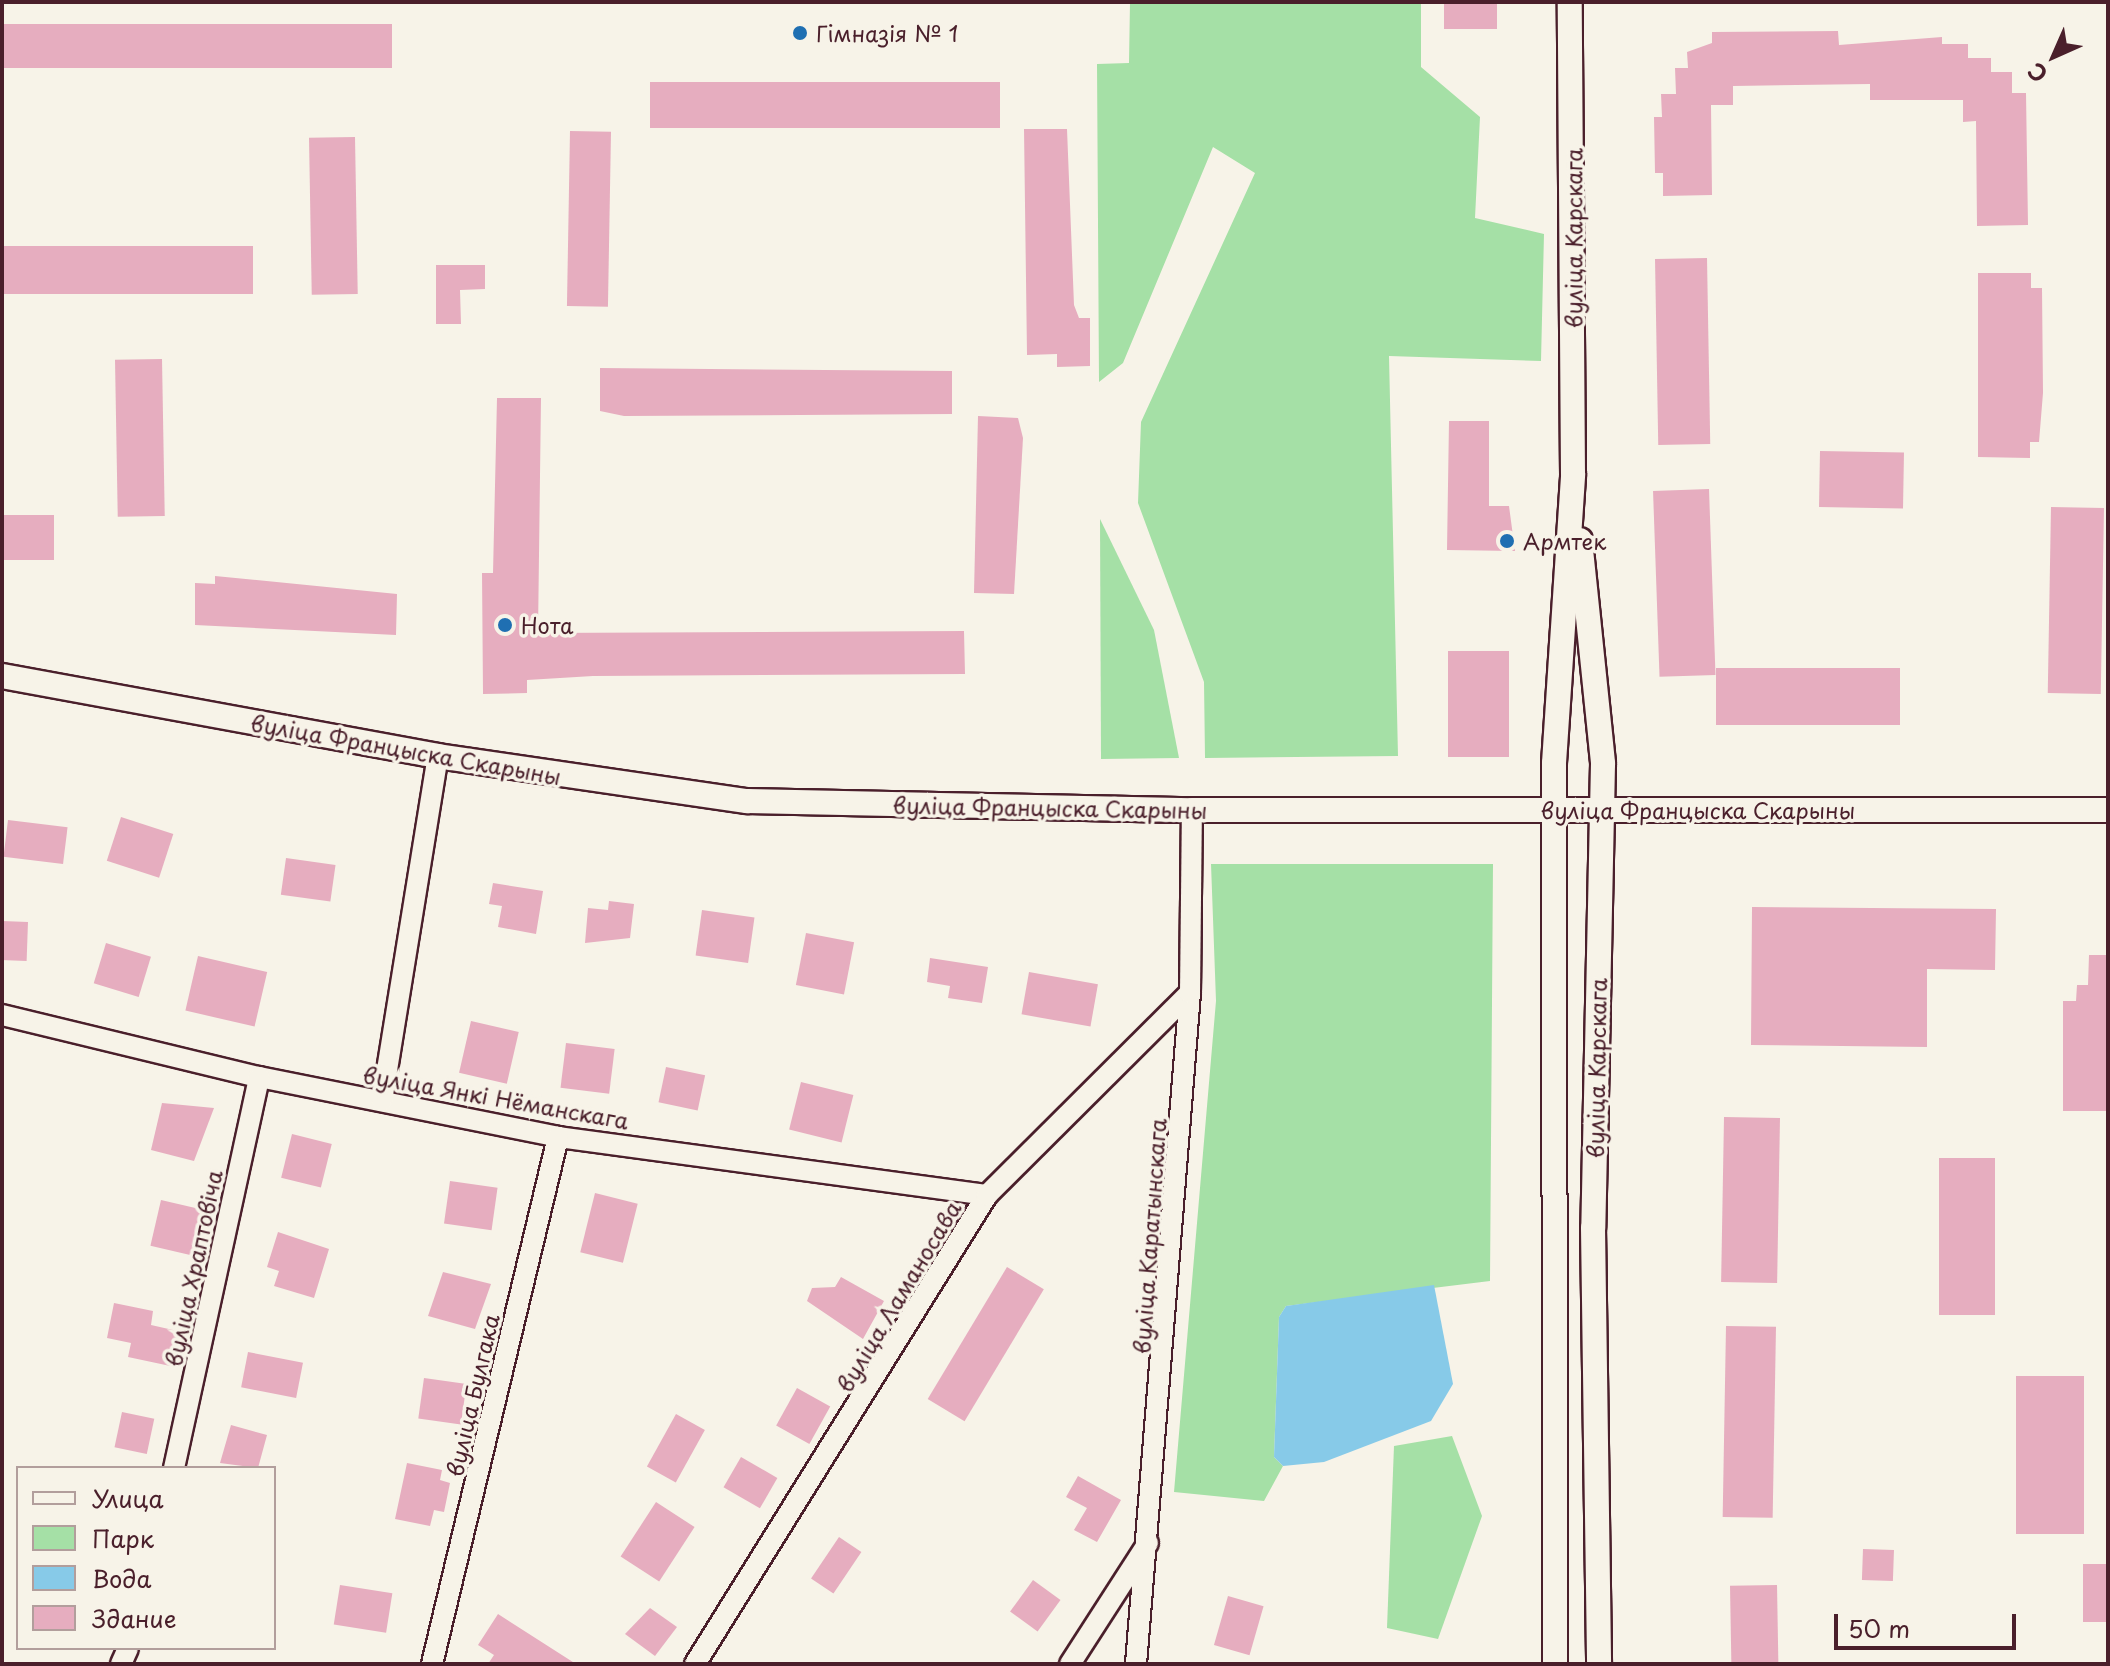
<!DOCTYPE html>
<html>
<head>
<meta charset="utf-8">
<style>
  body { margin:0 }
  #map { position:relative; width:2110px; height:1666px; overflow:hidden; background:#f7f3e8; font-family:"Playpen Sans",sans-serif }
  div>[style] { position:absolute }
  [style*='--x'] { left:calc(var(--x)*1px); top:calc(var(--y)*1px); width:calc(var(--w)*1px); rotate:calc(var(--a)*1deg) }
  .green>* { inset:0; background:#a5e0a6 }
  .water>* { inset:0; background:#87cae8 }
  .building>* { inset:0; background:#e6adbf; transform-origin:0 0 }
  .roads { filter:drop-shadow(2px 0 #4a1f2b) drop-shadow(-2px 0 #4a1f2b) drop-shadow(0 2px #4a1f2b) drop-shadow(0 -2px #4a1f2b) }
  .minor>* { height:20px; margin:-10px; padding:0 10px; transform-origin:10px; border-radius:10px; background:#f7f3e8 }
  .tertiary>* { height:24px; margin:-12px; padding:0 12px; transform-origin:12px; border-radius:12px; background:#f7f3e8 }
  .dots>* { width:22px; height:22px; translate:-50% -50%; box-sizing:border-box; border:4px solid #f7f3e8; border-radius:50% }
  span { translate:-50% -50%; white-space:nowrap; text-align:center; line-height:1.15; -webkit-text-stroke:7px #f7f3e8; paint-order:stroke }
  .poi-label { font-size:22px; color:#4a1f2b }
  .left { translate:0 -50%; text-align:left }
  .street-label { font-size:22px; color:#4a1f2b }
  .frame { position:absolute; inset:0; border:4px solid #4a1f2b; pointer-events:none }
  .legend { position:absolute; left:16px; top:1466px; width:260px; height:184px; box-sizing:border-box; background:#f7f3e8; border:2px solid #b29e9c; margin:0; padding:10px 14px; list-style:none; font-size:24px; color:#4a1f2b }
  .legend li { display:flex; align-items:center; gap:16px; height:40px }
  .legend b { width:40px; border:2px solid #b29e9c }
  .north { position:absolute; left:2014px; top:16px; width:80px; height:80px; -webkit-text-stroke:6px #f7f3e8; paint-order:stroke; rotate:225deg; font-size:22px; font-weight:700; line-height:32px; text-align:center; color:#4a1f2b }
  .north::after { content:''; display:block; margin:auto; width:28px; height:36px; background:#4a1f2b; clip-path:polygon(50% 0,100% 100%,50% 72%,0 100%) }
  .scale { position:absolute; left:1834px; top:1614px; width:182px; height:36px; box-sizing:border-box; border:4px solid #4a1f2b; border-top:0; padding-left:10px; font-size:24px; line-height:28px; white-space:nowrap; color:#4a1f2b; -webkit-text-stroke:6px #f7f3e8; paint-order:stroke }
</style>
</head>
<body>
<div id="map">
  <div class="green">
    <i style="clip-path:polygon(1130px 2px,1421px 2px,1421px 67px,1480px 117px,1475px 218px,1544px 234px,1541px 361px,1389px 356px,1398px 756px,1205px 758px,1204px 682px,1138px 503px,1141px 422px,1255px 173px,1213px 147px,1123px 363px,1099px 382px,1097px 64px,1129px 63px)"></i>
    <i style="clip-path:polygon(1100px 519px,1154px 630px,1179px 758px,1101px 759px)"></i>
    <i style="clip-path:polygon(1211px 864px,1493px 864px,1490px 1281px,1286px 1306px,1279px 1317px,1274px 1457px,1283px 1466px,1264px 1501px,1174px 1492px,1216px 1001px)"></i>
    <i style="clip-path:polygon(1452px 1436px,1482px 1516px,1438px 1639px,1387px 1628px,1394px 1446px)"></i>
  </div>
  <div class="water">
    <i style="clip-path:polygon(1434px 1285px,1453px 1384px,1431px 1421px,1324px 1462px,1283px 1466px,1274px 1457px,1279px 1317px,1286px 1306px)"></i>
  </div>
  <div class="building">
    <i style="left:1444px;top:2px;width:53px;height:27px"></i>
    <i style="left:392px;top:24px;width:44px;height:390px;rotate:90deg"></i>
    <i style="clip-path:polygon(1838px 31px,1839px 45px,1942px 37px,1942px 44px,1968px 44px,1968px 58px,1991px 58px,1991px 72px,2012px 72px,2012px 93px,2026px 93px,2028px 225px,1977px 226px,1976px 121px,1963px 122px,1963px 100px,1870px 100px,1870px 84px,1733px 86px,1733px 105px,1711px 105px,1712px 195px,1663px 196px,1663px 173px,1655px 173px,1654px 117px,1662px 117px,1661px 94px,1676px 94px,1675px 68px,1688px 68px,1687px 52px,1712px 43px,1712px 32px)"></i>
    <i style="left:1000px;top:82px;width:46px;height:350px;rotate:90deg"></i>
    <i style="clip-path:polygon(1024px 129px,1067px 129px,1074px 305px,1079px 318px,1090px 318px,1090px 366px,1057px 367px,1057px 354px,1027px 355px)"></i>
    <i style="left:570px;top:131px;width:41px;height:175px;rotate:1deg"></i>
    <i style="left:355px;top:137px;width:157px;height:46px;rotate:89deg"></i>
    <i style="left:253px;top:246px;width:48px;height:251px;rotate:90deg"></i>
    <i style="left:1707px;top:258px;width:186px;height:52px;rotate:89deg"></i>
    <i style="clip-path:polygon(436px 265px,485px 265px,485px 289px,460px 290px,461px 324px,436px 324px)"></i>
    <i style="clip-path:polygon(1978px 273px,2031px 273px,2031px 288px,2042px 288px,2043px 393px,2039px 442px,2030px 442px,2030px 458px,1978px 457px)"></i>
    <i style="left:162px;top:359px;width:157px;height:47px;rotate:89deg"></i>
    <i style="clip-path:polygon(600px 368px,952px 371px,952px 414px,624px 416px,600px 411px)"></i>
    <i style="clip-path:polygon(497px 398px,541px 398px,538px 633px,964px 631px,965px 674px,593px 676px,527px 680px,527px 693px,483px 694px,482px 573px,493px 573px)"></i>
    <i style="clip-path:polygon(978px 416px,1018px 418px,1023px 438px,1014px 594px,974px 593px)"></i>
    <i style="clip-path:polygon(1449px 421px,1489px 421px,1489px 506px,1509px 506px,1515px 551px,1447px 550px)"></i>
    <i style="left:1820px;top:451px;width:84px;height:56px;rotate:1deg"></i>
    <i style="left:1709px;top:489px;width:186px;height:56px;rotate:88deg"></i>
    <i style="left:2051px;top:507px;width:53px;height:186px;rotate:1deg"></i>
    <i style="left:2px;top:515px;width:52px;height:45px"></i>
    <i style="clip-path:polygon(215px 576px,397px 594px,396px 635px,195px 625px,195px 583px,215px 584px)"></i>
    <i style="left:1448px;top:651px;width:61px;height:106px"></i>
    <i style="left:1716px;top:668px;width:184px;height:57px"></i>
    <i style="left:121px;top:817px;width:55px;height:46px;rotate:18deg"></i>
    <i style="left:8px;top:820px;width:60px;height:37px;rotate:7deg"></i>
    <i style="left:286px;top:858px;width:50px;height:37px;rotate:8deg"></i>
    <i style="clip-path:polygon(493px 883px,543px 891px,536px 934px,498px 927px,502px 906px,489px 904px)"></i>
    <i style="clip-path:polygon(609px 901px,634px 904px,630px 938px,585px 943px,588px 908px,608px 910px)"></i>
    <i style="clip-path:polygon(1752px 907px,1996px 909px,1995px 970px,1927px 969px,1927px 1047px,1751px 1045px)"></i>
    <i style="left:702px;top:910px;width:53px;height:46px;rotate:8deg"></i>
    <i style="left:2px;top:921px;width:26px;height:39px;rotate:2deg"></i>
    <i style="left:806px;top:933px;width:49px;height:53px;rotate:11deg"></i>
    <i style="left:106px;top:943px;width:47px;height:42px;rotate:17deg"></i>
    <i style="clip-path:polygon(2089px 955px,2108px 955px,2108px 1111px,2063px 1111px,2063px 1001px,2076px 1001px,2077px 985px,2088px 985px)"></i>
    <i style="left:198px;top:956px;width:71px;height:56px;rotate:13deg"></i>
    <i style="clip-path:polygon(930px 958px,988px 967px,982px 1003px,948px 998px,950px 986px,927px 982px)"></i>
    <i style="left:1029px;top:972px;width:70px;height:43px;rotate:10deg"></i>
    <i style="left:471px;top:1021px;width:49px;height:53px;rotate:13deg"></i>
    <i style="left:566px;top:1043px;width:49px;height:45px;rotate:7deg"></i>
    <i style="left:666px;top:1067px;width:40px;height:36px;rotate:12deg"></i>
    <i style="left:801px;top:1082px;width:54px;height:49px;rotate:14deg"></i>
    <i style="clip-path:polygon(162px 1103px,214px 1108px,194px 1161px,151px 1150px)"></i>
    <i style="left:1724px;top:1117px;width:56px;height:165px;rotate:1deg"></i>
    <i style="left:292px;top:1134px;width:41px;height:45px;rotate:14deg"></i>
    <i style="left:1939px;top:1158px;width:56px;height:157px"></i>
    <i style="left:450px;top:1181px;width:48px;height:43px;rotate:8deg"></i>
    <i style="left:595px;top:1193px;width:44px;height:61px;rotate:14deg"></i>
    <i style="left:161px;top:1200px;width:43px;height:47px;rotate:13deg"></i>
    <i style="clip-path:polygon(278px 1232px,329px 1249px,314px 1298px,274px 1286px,279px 1271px,267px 1267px)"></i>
    <i style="left:1007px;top:1267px;width:43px;height:154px;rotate:31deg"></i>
    <i style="clip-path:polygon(443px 1272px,491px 1284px,475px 1329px,428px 1316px)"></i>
    <i style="clip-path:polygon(841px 1277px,884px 1301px,863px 1339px,807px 1301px,812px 1288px,835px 1287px)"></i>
    <i style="clip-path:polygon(114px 1303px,153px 1311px,151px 1325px,182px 1332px,175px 1367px,128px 1357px,131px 1343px,107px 1338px)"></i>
    <i style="left:1726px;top:1326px;width:50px;height:191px;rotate:1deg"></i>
    <i style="left:248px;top:1352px;width:56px;height:36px;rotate:11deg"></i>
    <i style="left:2016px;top:1376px;width:68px;height:158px"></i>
    <i style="left:424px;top:1378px;width:43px;height:41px;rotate:8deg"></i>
    <i style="left:797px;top:1388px;width:38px;height:43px;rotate:29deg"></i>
    <i style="left:122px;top:1412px;width:33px;height:36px;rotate:12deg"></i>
    <i style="left:676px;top:1414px;width:33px;height:60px;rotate:29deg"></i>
    <i style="clip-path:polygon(231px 1425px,267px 1435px,258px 1468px,220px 1463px)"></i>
    <i style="left:741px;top:1457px;width:42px;height:35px;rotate:30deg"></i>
    <i style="clip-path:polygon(407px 1463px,442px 1470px,440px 1480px,450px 1483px,444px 1512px,434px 1510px,430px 1526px,395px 1519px)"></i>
    <i style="clip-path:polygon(1078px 1476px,1121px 1500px,1097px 1542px,1074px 1530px,1087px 1508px,1066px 1497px)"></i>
    <i style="left:656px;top:1502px;width:46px;height:65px;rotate:33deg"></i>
    <i style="left:839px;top:1537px;width:27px;height:50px;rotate:34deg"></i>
    <i style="left:1863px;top:1549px;width:31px;height:31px;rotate:2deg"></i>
    <i style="left:2083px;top:1564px;width:25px;height:58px"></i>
    <i style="left:1033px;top:1580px;width:34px;height:39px;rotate:36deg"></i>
    <i style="left:340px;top:1585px;width:53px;height:40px;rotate:9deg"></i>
    <i style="left:1777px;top:1585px;width:79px;height:47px;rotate:89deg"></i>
    <i style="left:1228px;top:1596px;width:37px;height:51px;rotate:16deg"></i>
    <i style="clip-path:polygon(650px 1608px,677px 1627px,655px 1656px,625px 1634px)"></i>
    <i style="clip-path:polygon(498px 1614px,576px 1664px,488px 1664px,494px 1655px,478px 1645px)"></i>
  </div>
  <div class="roads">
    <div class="minor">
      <i style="--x:2;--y:1015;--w:264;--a:13.6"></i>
      <i style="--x:259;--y:1077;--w:305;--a:11.3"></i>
      <i style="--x:558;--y:1137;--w:433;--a:7.7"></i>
      <i style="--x:382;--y:1101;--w:350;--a:-80.8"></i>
      <i style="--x:174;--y:1468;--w:400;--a:-77.7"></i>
      <i style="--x:121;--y:1664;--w:17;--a:-66"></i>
      <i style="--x:432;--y:1664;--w:542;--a:-76.55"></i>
      <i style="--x:695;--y:1664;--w:552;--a:-58.09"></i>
      <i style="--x:987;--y:1195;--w:286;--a:-44.9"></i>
      <i style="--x:1070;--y:1664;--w:144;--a:-57.2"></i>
      <i style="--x:1136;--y:1664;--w:673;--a:-85.4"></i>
      <i style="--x:1190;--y:993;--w:183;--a:-89.4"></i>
    </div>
    <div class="tertiary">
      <i style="--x:1580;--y:540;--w:225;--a:84.1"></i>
      <i style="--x:1603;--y:764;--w:464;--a:91.2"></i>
      <i style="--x:1593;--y:1228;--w:436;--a:89.2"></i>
      <i style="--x:2;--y:676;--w:443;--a:10.4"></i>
      <i style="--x:438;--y:756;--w:312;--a:8.3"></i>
      <i style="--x:747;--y:801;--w:445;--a:1.2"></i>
      <i style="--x:1192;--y:810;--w:916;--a:0"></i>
      <i style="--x:1555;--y:1664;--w:901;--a:-90.06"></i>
      <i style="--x:1554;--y:763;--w:290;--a:-86.2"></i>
      <i style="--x:1573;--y:474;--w:472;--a:-90.4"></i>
    </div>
  </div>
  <div class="dots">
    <i style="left:800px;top:33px;background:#1f6fb2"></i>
    <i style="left:1507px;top:541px;background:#1f6fb2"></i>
    <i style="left:505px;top:625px;background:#1f6fb2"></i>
  </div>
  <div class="poi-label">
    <span class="left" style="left:816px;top:33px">Гімназія № 1</span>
    <span class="left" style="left:1523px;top:541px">Армтек</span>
    <span class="left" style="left:521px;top:625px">Нота</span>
  </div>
  <div class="street-label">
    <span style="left:1573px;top:238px;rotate:-90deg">вуліца Карскага</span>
    <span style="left:406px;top:749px;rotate:10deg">вуліца Францыска Скарыны</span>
    <span style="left:1050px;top:807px;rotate:1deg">вуліца Францыска Скарыны</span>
    <span style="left:1698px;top:810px">вуліца Францыска Скарыны</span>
    <span style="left:1596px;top:1068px;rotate:-89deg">вуліца Карскага</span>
    <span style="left:496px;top:1097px;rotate:10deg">вуліца Янкі Нёманскага</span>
    <span style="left:1149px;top:1236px;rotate:-86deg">вуліца Каратынскага</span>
    <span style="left:193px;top:1268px;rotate:-78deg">вуліца Храптовіча</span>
    <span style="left:898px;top:1296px;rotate:-59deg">вуліца Ламаносава</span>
    <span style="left:472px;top:1395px;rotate:-77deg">вуліца Булгака</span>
  </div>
  <div class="frame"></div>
  <ul class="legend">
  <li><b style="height:10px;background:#f7f3e8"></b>Улица</li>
  <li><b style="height:22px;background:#a5e0a6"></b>Парк</li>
  <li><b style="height:22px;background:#87cae8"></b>Вода</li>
  <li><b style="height:22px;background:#e6adbf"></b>Здание</li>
  </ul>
  <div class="north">С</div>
  <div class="scale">50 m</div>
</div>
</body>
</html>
